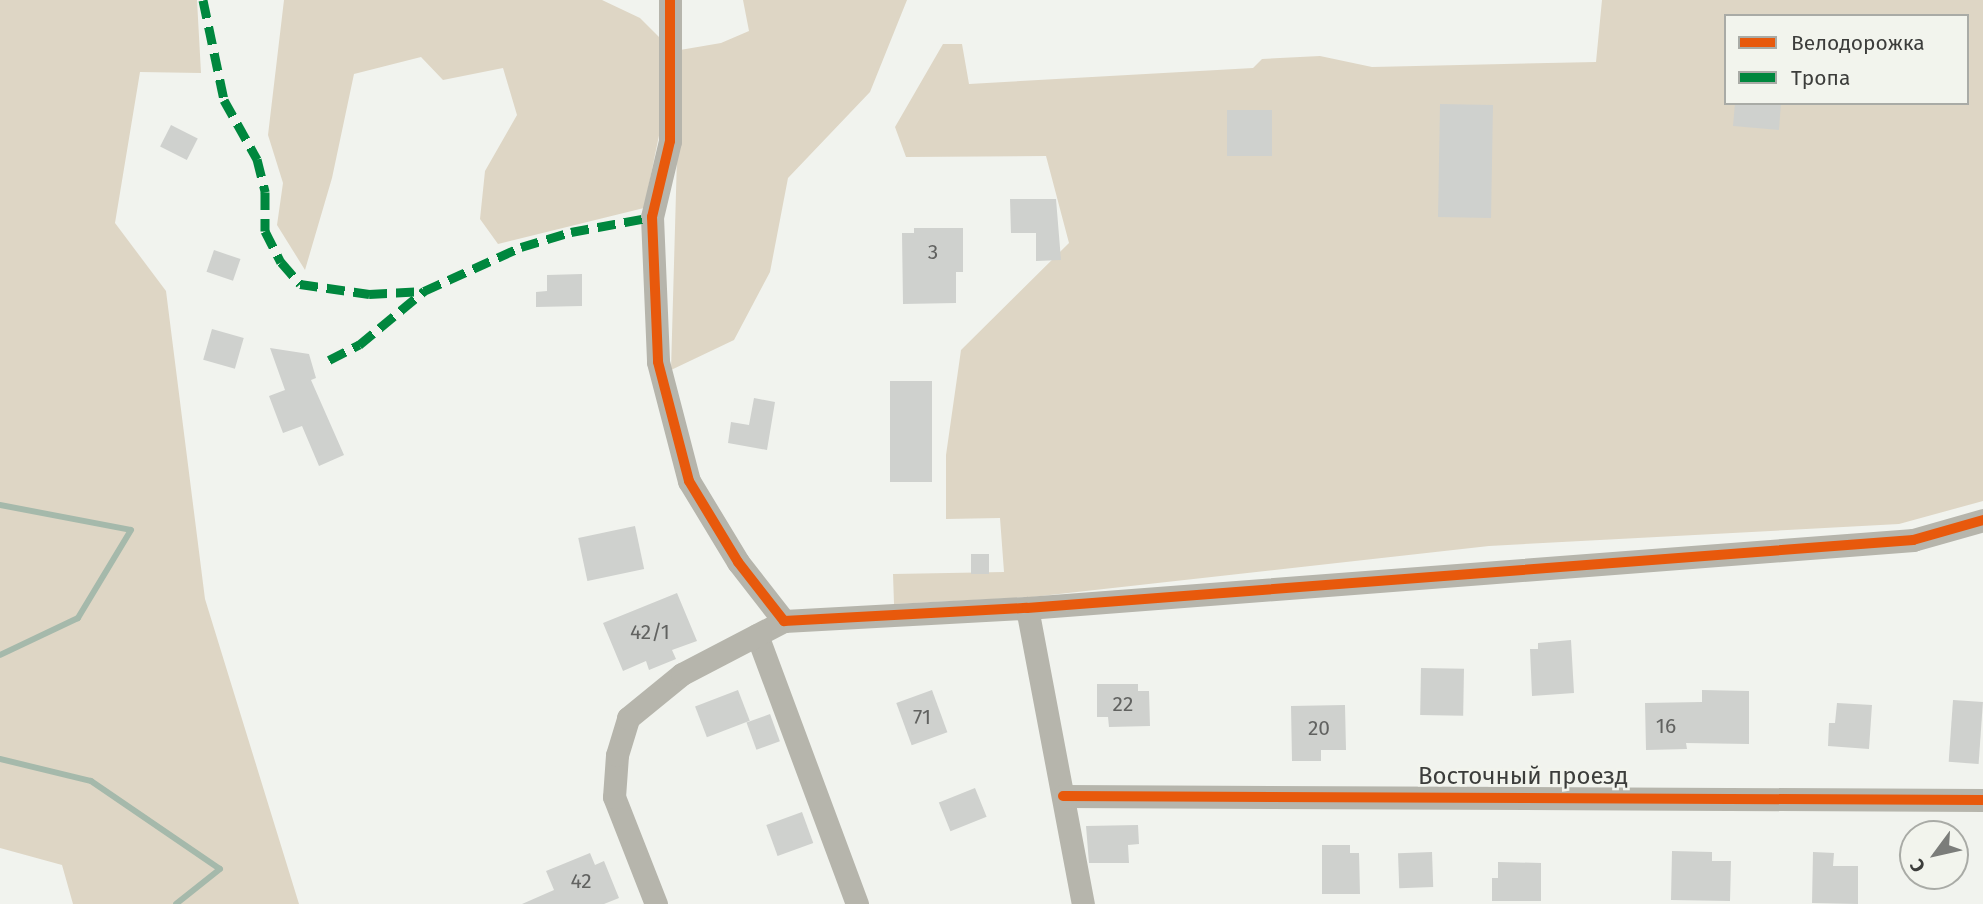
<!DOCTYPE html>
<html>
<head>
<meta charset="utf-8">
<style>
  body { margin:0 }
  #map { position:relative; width:1983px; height:904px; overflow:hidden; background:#f1f3ee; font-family:"Fira Sans",sans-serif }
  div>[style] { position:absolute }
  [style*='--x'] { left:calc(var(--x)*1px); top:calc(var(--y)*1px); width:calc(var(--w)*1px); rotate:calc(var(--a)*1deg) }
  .forest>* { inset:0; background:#ded6c5 }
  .stream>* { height:6px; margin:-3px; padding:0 3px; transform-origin:3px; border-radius:3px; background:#a5b9ab }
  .building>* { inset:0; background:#cfd1ce; transform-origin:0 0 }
  .street>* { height:23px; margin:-11.5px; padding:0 11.5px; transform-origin:11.5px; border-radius:11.5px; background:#b6b5ac }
  .quiet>* { height:9px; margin-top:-4.5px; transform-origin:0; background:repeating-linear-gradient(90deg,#00873e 0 18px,transparent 0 27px) }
  .cycleway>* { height:10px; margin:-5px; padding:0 5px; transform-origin:5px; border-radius:5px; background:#e8590c }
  span { translate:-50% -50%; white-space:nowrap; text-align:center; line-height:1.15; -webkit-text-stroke:5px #f2f4ed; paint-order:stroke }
  .number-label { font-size:21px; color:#616260 }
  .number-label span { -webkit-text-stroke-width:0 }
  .street-label { font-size:24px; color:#3c3d3b }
  .legend { position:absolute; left:1724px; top:14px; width:245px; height:91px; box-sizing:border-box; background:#f2f4ed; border:2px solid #a9aba6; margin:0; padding:9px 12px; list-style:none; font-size:21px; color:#3c3d3b }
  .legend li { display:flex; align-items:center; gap:14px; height:35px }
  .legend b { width:35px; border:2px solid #a9aba6 }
  .north { position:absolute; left:1899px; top:820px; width:70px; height:70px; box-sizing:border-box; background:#f2f4ed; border:2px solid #a9aba6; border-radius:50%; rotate:237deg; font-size:19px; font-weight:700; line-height:28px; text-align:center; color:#3c3d3b }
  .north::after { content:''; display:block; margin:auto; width:24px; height:32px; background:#7b7d7a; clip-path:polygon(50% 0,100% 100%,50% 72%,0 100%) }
</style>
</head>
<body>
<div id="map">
  <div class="forest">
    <i style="clip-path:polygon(0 0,197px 0,201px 73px,140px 72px,115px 223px,166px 291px,205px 599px,299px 904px,73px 904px,62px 865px,0 848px)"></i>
    <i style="clip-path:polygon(284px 0,602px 0,640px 18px,662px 40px,661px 126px,644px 208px,498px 244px,480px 219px,485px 171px,517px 115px,503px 68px,443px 80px,421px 57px,354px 74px,332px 178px,305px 270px,277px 225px,283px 183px,268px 135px)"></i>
    <i style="clip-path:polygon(743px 0,907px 0,870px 92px,788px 178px,770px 272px,734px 340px,671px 370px,680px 50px,721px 43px,749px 31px)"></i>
    <i style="clip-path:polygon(evenodd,1602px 0,1983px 0,1983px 501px,1899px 524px,1489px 546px,1032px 597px,894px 604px,893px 574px,1004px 572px,1000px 518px,946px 519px,946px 455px,961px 350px,1069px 243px,1046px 156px,906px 157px,895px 127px,943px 44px,962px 44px,969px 84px,1253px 68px,1262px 59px,1320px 56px,1372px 67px,1596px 62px,1602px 0,1726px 16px,1967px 16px,1967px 103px,1726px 103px,1726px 16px)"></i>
  </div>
  <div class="stream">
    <i style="--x:0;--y:505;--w:133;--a:10.8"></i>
    <i style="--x:131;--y:530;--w:103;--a:121.1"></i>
    <i style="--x:78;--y:618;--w:86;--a:154.6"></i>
    <i style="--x:0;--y:759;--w:94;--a:13.6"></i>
    <i style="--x:91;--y:781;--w:156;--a:34.3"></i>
    <i style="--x:220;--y:869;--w:56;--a:141.5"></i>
  </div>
  <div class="building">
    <i style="clip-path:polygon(1735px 103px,1781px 103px,1779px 130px,1733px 126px)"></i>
    <i style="left:1440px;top:104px;width:53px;height:113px;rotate:1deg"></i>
    <i style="left:1227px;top:110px;width:45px;height:46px"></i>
    <i style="left:171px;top:125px;width:30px;height:24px;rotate:27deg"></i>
    <i style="clip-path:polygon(1010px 199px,1056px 199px,1061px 260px,1036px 261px,1036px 233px,1011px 233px)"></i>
    <i style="clip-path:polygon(914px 228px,963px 228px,963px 272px,956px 272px,956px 303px,903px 304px,902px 233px,914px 233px)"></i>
    <i style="left:214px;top:250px;width:28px;height:23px;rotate:19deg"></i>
    <i style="clip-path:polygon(582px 274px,582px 306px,536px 307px,536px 292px,547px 291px,547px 275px)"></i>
    <i style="left:212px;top:329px;width:33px;height:32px;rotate:16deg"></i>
    <i style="clip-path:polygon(270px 348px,309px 354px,316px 378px,311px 380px,344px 455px,319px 466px,302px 426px,283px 433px,269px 396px,285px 390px)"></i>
    <i style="left:890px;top:381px;width:42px;height:101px"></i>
    <i style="clip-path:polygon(754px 398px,775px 402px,767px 450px,728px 443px,731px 422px,749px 425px)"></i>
    <i style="left:635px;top:526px;width:44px;height:58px;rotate:78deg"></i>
    <i style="left:971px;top:554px;width:18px;height:20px"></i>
    <i style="clip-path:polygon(677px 593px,697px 641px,672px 650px,676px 659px,649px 670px,646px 661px,623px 671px,603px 623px)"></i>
    <i style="clip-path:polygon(1571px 640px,1574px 693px,1532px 696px,1530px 649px,1538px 649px,1538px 643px)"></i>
    <i style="left:1421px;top:668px;width:43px;height:47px;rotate:1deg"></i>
    <i style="clip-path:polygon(1097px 684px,1138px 684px,1138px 691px,1149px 691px,1150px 726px,1109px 727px,1108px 717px,1097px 717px)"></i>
    <i style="left:738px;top:690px;width:33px;height:46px;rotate:69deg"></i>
    <i style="left:932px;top:690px;width:45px;height:38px;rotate:70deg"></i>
    <i style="clip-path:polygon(1702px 690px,1749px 691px,1749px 744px,1686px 743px,1687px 749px,1646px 750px,1645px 703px,1702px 702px)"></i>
    <i style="left:1953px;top:700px;width:30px;height:62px;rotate:4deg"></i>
    <i style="clip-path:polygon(1837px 703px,1872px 705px,1869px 749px,1828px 746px,1829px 723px,1835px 723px)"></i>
    <i style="clip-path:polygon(1345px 705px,1346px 750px,1321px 750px,1321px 761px,1292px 761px,1291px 706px)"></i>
    <i style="left:770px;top:714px;width:29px;height:25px;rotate:70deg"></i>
    <i style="left:975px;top:788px;width:31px;height:39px;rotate:68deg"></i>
    <i style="left:802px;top:812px;width:33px;height:38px;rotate:70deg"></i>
    <i style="clip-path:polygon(1138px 825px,1139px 844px,1128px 845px,1129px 863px,1089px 863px,1086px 826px)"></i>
    <i style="clip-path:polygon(1322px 845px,1350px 845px,1350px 853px,1359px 853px,1360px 894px,1322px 894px)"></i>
    <i style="clip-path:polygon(1672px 851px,1712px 852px,1712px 861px,1731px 861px,1730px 901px,1671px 900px)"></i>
    <i style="left:1432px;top:852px;width:35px;height:34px;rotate:88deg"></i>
    <i style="clip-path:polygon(1813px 852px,1834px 853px,1833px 866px,1858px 866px,1858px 904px,1812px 903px)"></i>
    <i style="clip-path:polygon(590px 853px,595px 865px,604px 861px,619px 898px,604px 904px,522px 904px,554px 890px,546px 871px)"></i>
    <i style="clip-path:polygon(1498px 862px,1541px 863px,1541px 901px,1492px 901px,1492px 878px,1498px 878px)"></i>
  </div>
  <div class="street">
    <i style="--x:670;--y:0;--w:141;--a:90"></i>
    <i style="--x:670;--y:141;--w:78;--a:103.3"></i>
    <i style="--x:652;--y:217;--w:145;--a:87.6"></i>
    <i style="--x:658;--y:362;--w:123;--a:75.4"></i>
    <i style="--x:689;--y:481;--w:95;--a:58.8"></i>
    <i style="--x:738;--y:562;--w:75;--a:52.1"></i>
    <i style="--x:784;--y:621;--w:243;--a:-3.1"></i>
    <i style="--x:1027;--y:608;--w:889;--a:-4.39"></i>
    <i style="--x:1913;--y:540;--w:73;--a:-15.9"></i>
    <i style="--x:1027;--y:608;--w:301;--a:79.3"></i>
    <i style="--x:757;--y:635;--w:287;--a:69.6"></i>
    <i style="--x:1063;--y:796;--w:920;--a:0.25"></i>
    <i style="--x:656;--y:904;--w:115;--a:-111.4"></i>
    <i style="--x:614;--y:797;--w:42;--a:-85.9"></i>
    <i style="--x:617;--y:755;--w:39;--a:-73"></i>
    <i style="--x:628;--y:718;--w:70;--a:-39.2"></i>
    <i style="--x:682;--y:674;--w:115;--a:-27.5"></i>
  </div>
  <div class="quiet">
    <i style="--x:203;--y:0;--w:102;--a:78.1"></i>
    <i style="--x:224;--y:100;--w:68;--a:60.8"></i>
    <i style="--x:257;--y:159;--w:34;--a:76"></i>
    <i style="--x:265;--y:192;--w:39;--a:90"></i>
    <i style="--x:265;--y:231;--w:35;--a:63"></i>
    <i style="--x:281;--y:262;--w:29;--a:49"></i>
    <i style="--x:300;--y:284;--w:70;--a:8.2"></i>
    <i style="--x:369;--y:294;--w:55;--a:-3.1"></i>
    <i style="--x:424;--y:291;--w:107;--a:-24.4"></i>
    <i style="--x:521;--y:247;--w:52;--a:-16.7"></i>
    <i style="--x:571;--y:232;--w:82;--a:-10.5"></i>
    <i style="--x:329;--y:360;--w:34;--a:-27"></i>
    <i style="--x:359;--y:345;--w:85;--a:-39.7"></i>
  </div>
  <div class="cycleway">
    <i style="--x:670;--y:0;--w:141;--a:90"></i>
    <i style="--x:670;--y:141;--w:78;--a:103.3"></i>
    <i style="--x:652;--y:217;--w:145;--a:87.6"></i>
    <i style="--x:658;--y:362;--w:123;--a:75.4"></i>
    <i style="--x:689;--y:481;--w:95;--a:58.8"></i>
    <i style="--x:738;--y:562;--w:75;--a:52.1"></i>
    <i style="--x:784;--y:621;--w:243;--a:-3.1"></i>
    <i style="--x:1027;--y:608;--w:889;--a:-4.39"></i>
    <i style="--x:1913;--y:540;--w:73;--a:-15.9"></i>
    <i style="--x:1063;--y:796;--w:920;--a:0.25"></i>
  </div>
  <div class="number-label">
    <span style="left:933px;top:252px">3</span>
    <span style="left:650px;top:632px">42/1</span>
    <span style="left:1123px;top:704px">22</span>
    <span style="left:922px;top:717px">71</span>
    <span style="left:1666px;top:726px">16</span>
    <span style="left:1319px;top:728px">20</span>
    <span style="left:581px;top:881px">42</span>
  </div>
  <div class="street-label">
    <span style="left:1523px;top:777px">Восточный проезд</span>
  </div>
  <ul class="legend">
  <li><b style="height:9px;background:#e8590c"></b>Велодорожка</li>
  <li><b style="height:9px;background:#00873e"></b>Тропа</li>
  </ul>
  <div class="north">С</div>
</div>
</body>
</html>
